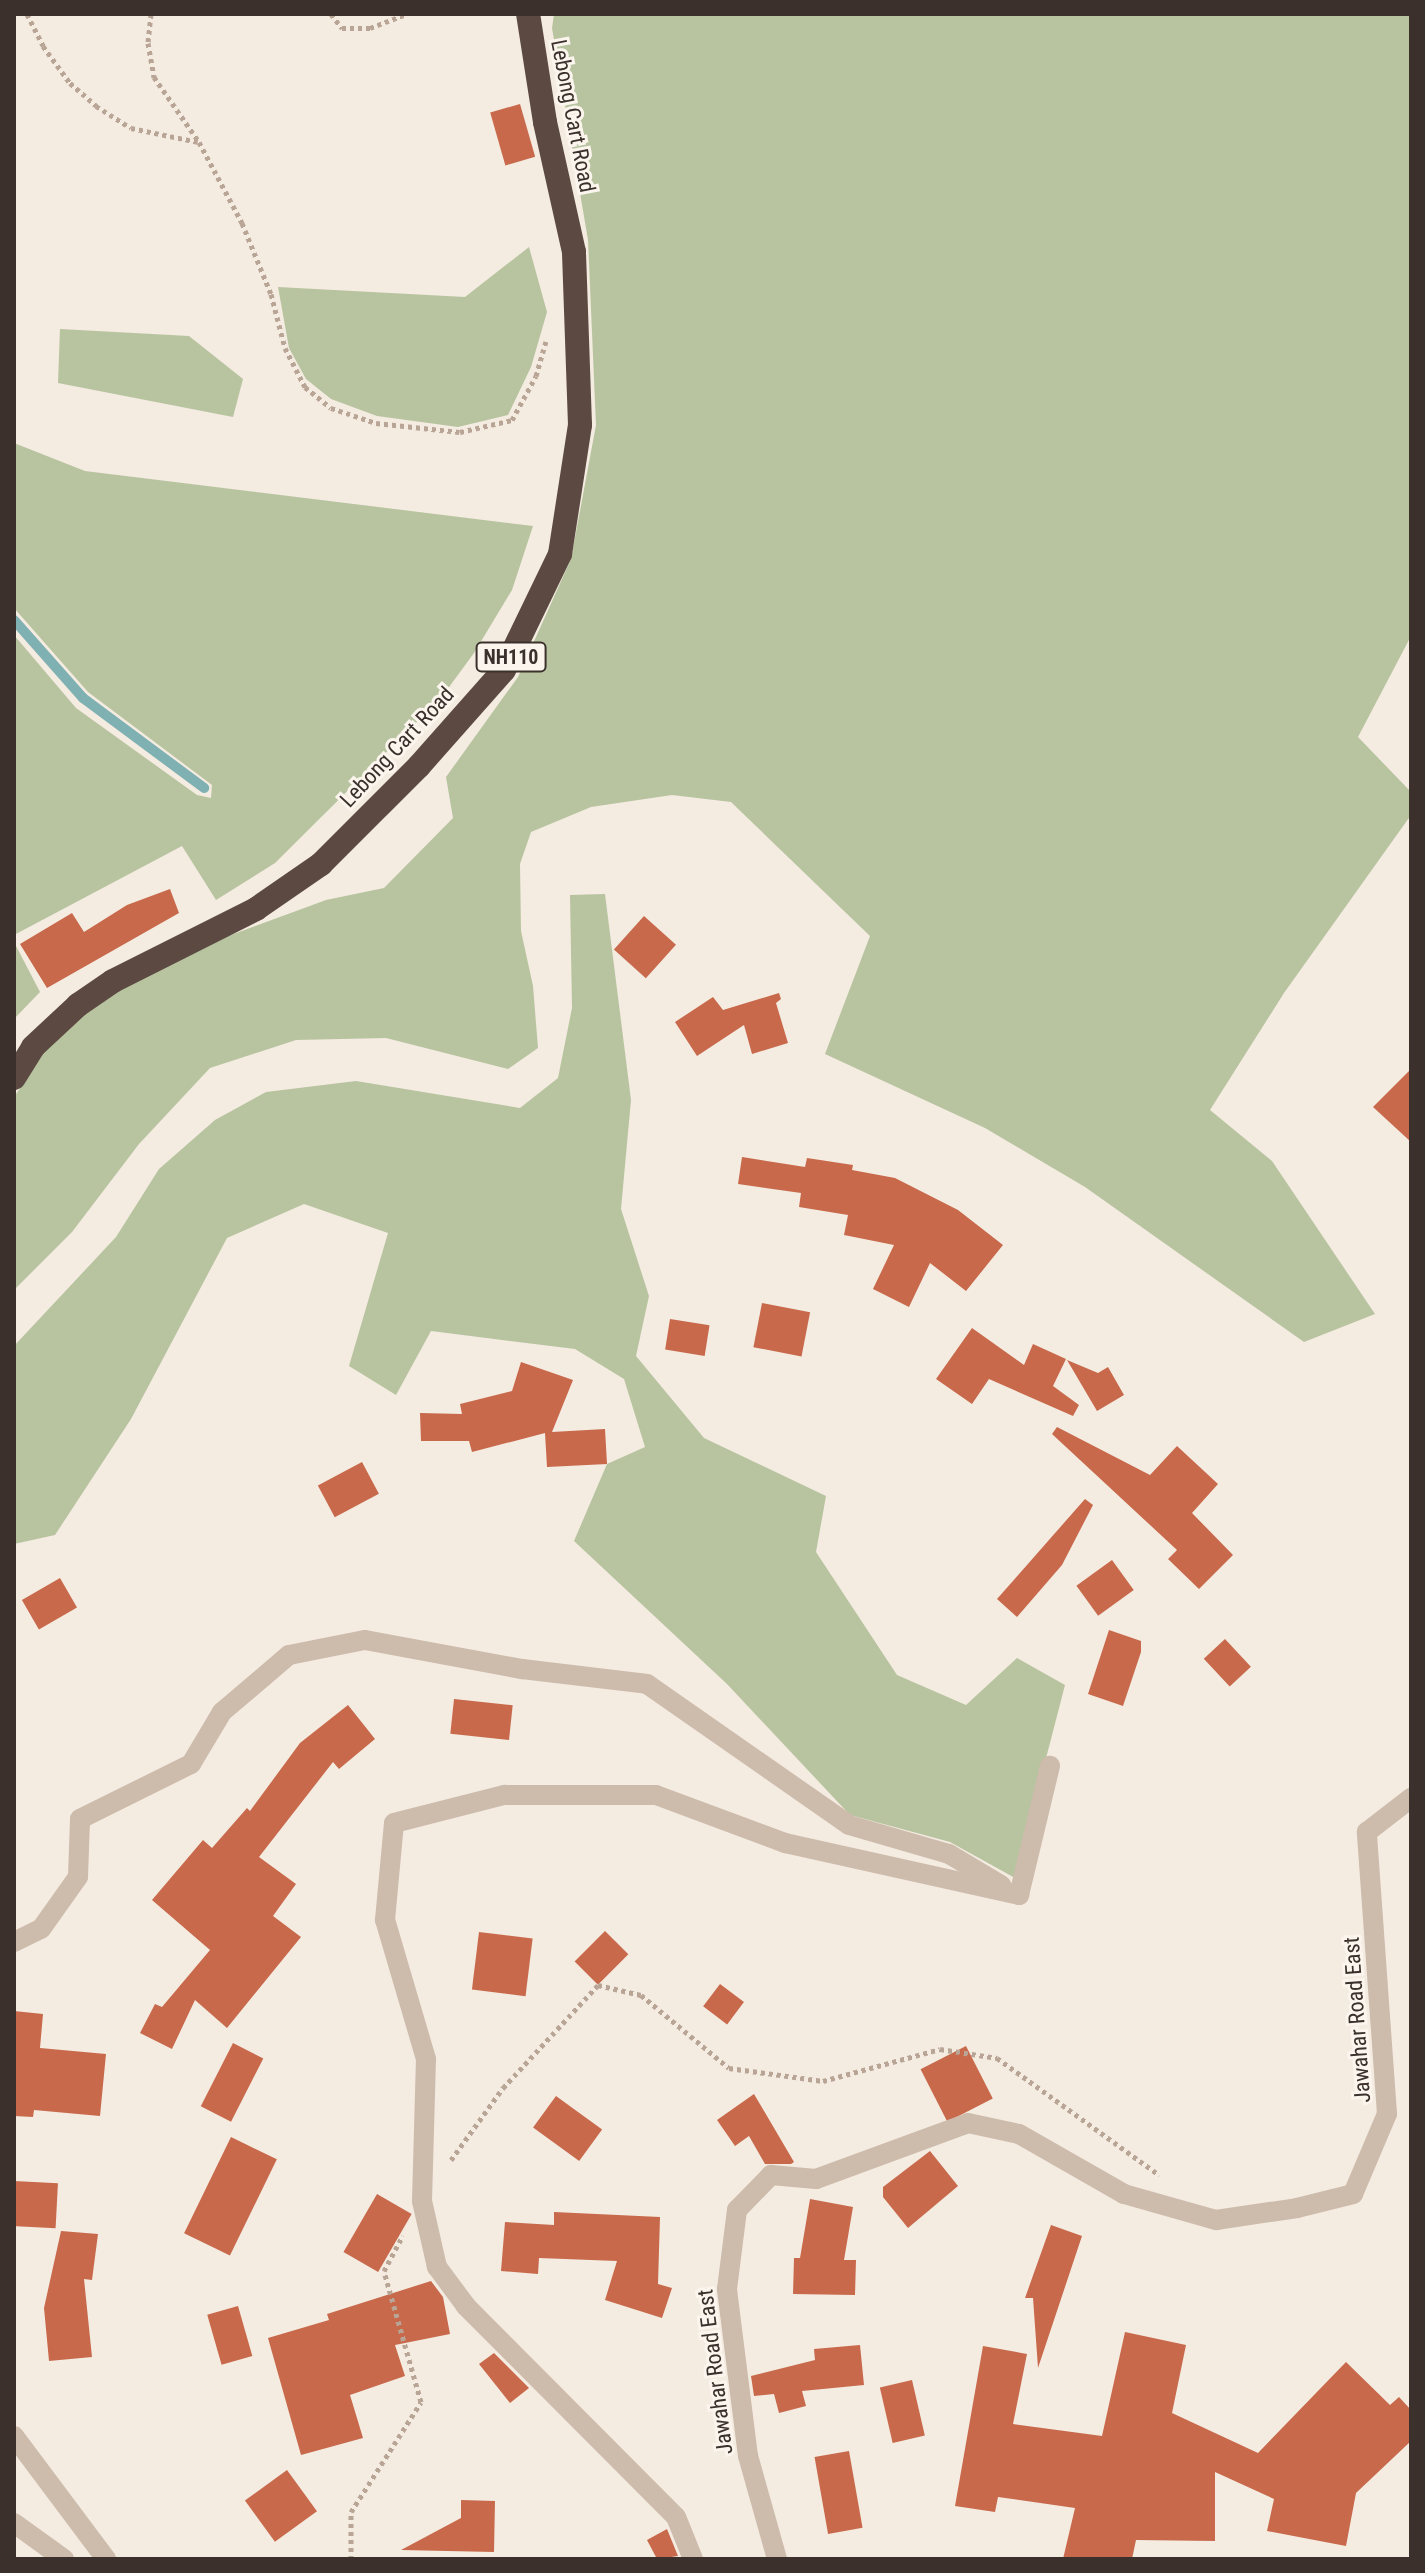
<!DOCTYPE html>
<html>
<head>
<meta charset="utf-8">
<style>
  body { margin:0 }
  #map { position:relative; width:1425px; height:2573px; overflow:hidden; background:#f4ebe1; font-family:"Roboto Condensed",sans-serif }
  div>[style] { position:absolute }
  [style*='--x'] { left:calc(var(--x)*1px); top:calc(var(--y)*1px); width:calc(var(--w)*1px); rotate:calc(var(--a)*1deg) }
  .green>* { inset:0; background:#b8c4a0 }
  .stream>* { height:10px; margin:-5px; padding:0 5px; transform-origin:5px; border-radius:5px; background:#7fb0b2 }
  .building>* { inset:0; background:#c8694b; transform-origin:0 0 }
  .path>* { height:5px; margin-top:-2.5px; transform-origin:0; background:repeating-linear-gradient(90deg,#b9a596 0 4px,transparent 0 8px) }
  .minor>* { height:20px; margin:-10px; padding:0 10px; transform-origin:10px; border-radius:10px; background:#cdbbac }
  .highway>* { height:24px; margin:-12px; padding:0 12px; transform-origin:12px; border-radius:12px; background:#5c4a42 }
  span { translate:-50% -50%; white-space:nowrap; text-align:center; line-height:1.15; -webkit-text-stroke:6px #fbf5ee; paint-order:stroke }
  .shield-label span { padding:2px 6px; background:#fbf5ee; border:2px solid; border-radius:6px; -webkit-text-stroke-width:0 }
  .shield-label { font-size:20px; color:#3b302b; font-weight:700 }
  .street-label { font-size:22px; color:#3b302b }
  .frame { position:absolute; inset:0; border:16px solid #3b302b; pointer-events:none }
</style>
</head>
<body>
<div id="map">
  <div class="green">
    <i style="clip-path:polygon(554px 14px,1411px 14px,1411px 636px,1358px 737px,1411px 792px,1411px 815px,1284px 993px,1210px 1110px,1272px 1161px,1375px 1314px,1304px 1342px,1085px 1187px,985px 1128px,825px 1054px,870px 936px,731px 802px,672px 795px,591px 807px,531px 832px,520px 864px,521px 931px,533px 986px,538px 1048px,508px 1069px,386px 1038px,296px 1040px,210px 1068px,139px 1144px,72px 1232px,14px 1290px,14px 1097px,47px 1048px,89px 1007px,177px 955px,326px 900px,384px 888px,453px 818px,446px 777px,518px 677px,571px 559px,596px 425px,588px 240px,552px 28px)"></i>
    <i style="clip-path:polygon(529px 247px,547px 312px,531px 367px,508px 415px,458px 427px,377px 416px,331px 399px,306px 379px,289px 348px,278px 287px,465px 297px)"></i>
    <i style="clip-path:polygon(60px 329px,189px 336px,243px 379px,233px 417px,58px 383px)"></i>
    <i style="clip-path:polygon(14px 443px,85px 471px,533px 526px,512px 590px,474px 653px,441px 698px,275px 863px,216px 900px,182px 846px,14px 935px,14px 635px,76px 708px,197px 795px,211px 798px,212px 785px,88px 692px,14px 608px)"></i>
    <i style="clip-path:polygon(605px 894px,631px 1100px,621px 1209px,649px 1296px,636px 1356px,704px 1438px,826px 1496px,816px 1552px,897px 1675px,966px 1705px,1017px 1658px,1065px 1685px,1015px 1878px,950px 1842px,850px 1815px,727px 1684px,574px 1541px,607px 1464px,645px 1447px,624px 1379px,575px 1349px,431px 1331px,396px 1395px,349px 1366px,388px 1233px,304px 1204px,227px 1238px,131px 1419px,55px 1535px,14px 1544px,14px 1346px,116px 1237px,159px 1169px,215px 1120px,266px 1092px,356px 1081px,520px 1108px,558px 1078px,572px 1008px,570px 895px)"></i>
    <i style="clip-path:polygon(14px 942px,40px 992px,14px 1019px)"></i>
  </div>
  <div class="stream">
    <i style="--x:14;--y:620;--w:104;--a:48.5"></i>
    <i style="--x:83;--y:698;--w:151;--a:36.6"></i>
  </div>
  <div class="building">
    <i style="left:520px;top:104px;width:55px;height:31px;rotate:74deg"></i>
    <i style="clip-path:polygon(170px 889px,179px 913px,47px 988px,20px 944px,72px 913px,84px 932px,127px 905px)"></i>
    <i style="left:644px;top:916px;width:43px;height:45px;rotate:42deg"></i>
    <i style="clip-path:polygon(779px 993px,781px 999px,776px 1003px,788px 1043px,752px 1054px,744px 1025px,697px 1056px,675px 1022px,713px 997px,723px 1010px)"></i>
    <i style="clip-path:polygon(1411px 1069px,1411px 1142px,1373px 1107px)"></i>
    <i style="clip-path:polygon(742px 1157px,805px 1167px,807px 1158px,853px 1165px,852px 1170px,895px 1178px,958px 1210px,1003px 1245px,966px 1291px,930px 1263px,909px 1307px,873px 1289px,894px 1245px,844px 1235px,848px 1215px,799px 1207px,801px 1193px,738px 1184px)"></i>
    <i style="left:762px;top:1303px;width:49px;height:45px;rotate:11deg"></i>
    <i style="left:670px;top:1319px;width:40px;height:31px;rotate:9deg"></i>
    <i style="clip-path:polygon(972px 1328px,1024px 1365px,1033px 1344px,1066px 1359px,1053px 1386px,1079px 1405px,1073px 1416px,989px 1379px,972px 1404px,936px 1379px)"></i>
    <i style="clip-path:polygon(1067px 1360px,1098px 1373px,1108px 1367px,1124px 1395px,1097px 1411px)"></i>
    <i style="clip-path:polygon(521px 1362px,573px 1380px,552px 1432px,605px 1429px,607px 1464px,547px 1467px,545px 1433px,472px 1452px,469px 1441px,421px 1441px,420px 1413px,462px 1414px,460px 1404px,512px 1391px)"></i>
    <i style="clip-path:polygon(1057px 1427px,1150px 1475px,1177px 1446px,1218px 1484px,1192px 1513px,1233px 1555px,1199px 1589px,1168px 1559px,1177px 1550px,1052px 1434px)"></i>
    <i style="left:362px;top:1462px;width:36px;height:50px;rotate:62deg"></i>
    <i style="clip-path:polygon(1085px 1499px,1093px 1505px,1062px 1565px,1017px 1617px,997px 1599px)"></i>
    <i style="left:1112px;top:1560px;width:37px;height:44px;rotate:54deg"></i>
    <i style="left:60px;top:1578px;width:34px;height:44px;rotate:60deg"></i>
    <i style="clip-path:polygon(1109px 1630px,1141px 1641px,1141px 1652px,1123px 1706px,1088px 1694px)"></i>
    <i style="left:1225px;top:1639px;width:38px;height:29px;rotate:47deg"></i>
    <i style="left:454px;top:1699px;width:59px;height:35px;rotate:6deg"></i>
    <i style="clip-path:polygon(348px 1705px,375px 1739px,339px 1769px,333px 1762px,259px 1857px,296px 1884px,273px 1916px,301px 1937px,227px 2028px,195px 2000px,172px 2049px,140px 2033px,155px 2004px,162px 2007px,210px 1950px,152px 1900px,203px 1840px,212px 1848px,247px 1808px,250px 1811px,300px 1743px)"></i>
    <i style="left:605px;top:1931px;width:33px;height:43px;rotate:45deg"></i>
    <i style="left:479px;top:1932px;width:54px;height:58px;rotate:7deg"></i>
    <i style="left:720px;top:1984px;width:30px;height:28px;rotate:37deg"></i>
    <i style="clip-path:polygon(14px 2011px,43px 2014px,40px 2048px,106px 2054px,100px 2116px,34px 2110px,33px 2117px,14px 2116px)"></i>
    <i style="left:233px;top:2043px;width:34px;height:71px;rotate:27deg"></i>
    <i style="left:966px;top:2046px;width:59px;height:51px;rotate:63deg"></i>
    <i style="clip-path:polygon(754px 2094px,794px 2162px,791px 2164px,765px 2164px,749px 2136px,735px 2146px,717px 2120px)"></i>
    <i style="left:556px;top:2096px;width:57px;height:39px;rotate:36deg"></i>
    <i style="left:231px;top:2137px;width:51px;height:107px;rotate:26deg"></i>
    <i style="clip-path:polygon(930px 2151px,958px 2186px,908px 2228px,883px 2197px,883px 2187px)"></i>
    <i style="left:14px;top:2181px;width:44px;height:45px;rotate:3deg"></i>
    <i style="left:377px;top:2194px;width:40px;height:67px;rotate:30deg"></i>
    <i style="clip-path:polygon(810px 2199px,853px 2207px,844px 2260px,856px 2260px,855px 2295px,793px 2294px,794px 2258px,800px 2258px)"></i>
    <i style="clip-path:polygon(554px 2212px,660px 2217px,658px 2284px,672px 2288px,662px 2318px,605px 2300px,617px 2261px,539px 2258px,538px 2274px,501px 2271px,505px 2222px,554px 2225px)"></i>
    <i style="clip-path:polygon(1051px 2225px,1082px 2236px,1038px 2368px,1033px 2298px,1025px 2298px)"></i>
    <i style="clip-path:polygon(61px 2231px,98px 2234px,92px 2280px,84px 2279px,92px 2357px,49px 2361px,44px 2308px)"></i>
    <i style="clip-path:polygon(431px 2281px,443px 2297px,450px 2334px,395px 2345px,405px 2376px,350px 2395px,363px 2438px,301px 2455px,268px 2338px,329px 2320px,327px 2314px)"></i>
    <i style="left:238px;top:2306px;width:52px;height:32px;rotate:74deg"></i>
    <i style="clip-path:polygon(1125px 2332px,1186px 2345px,1172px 2413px,1258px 2453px,1346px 2362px,1390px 2405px,1399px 2397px,1411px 2410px,1411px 2441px,1356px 2493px,1346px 2546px,1267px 2531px,1274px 2499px,1215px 2472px,1215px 2541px,1136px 2540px,1132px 2559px,1063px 2559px,1075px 2508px,998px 2497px,995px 2512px,955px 2506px,983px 2346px,1027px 2354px,1013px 2424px,1102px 2436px)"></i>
    <i style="clip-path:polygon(860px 2345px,864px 2385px,802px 2391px,806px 2406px,779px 2413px,774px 2394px,754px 2396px,751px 2376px,815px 2360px,814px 2349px)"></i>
    <i style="clip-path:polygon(494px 2353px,529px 2388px,510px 2403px,479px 2364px)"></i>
    <i style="left:912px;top:2380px;width:57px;height:33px;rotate:77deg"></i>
    <i style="left:849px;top:2451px;width:78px;height:35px;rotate:80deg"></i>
    <i style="left:287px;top:2470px;width:51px;height:52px;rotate:54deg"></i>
    <i style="clip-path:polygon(461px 2500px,495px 2501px,494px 2552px,401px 2550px,461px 2518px)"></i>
    <i style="clip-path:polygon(667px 2529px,678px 2556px,657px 2559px,647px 2540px)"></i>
  </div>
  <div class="path">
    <i style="--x:27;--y:14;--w:36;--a:63"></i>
    <i style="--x:43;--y:46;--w:46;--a:53.9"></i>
    <i style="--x:70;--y:83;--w:35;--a:41"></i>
    <i style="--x:96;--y:106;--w:41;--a:32.2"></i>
    <i style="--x:131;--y:128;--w:68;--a:11.8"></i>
    <i style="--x:151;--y:14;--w:29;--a:96"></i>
    <i style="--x:148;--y:43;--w:35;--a:80"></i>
    <i style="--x:154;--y:77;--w:79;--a:55.3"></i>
    <i style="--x:199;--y:142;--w:92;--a:62"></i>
    <i style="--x:242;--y:223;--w:77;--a:67.8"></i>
    <i style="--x:271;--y:294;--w:56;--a:75.5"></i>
    <i style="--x:285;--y:348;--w:44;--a:62.9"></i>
    <i style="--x:305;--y:387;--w:33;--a:39"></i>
    <i style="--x:331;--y:408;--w:47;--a:18.4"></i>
    <i style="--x:376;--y:423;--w:84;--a:6.1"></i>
    <i style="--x:460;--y:432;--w:53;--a:-13"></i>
    <i style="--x:512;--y:420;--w:50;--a:-61.4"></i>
    <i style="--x:536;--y:376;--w:36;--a:-74"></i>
    <i style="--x:331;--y:14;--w:18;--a:52"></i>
    <i style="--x:342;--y:28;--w:28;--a:0"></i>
    <i style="--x:370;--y:28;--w:40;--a:-21"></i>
    <i style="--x:451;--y:2160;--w:89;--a:-54.2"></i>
    <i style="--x:503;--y:2088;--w:140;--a:-47.3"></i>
    <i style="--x:598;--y:1985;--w:44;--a:13.1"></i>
    <i style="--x:641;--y:1995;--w:114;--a:39.7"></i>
    <i style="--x:729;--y:2068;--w:95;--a:7.9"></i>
    <i style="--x:823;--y:2081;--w:121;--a:-15.3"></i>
    <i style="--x:940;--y:2049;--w:58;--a:9"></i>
    <i style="--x:997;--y:2058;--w:200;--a:35.8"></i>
    <i style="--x:351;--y:2559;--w:47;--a:-90"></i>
    <i style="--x:351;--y:2512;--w:130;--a:-57.5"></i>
    <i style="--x:421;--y:2402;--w:136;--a:-105.8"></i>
    <i style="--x:384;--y:2271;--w:40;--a:-62"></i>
  </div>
  <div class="minor">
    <i style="--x:1019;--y:1895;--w:133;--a:-76.5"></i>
    <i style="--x:14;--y:1942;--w:30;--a:-26"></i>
    <i style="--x:41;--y:1929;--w:64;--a:-54.6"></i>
    <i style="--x:78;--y:1877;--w:58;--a:-88"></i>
    <i style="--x:80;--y:1819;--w:124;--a:-26.4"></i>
    <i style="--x:191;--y:1764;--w:61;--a:-59.2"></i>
    <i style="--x:222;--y:1712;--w:88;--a:-40.4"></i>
    <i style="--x:289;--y:1655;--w:77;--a:-11.2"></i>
    <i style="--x:365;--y:1640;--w:160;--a:10.5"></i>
    <i style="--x:522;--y:1669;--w:126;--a:6.8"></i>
    <i style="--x:647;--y:1684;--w:246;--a:34.9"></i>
    <i style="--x:849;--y:1825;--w:104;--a:16.2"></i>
    <i style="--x:949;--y:1854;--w:61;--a:30.8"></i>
    <i style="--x:14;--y:2436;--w:154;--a:53.2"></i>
    <i style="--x:14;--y:2523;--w:62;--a:35.8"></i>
    <i style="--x:693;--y:2559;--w:45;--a:-112"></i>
    <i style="--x:676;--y:2517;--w:298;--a:-134.9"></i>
    <i style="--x:466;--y:2306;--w:49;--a:-126.6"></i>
    <i style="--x:437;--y:2267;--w:68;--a:-102.8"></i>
    <i style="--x:422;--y:2201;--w:142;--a:-88.4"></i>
    <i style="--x:426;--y:2059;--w:145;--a:-106.4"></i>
    <i style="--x:385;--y:1920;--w:97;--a:-84.7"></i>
    <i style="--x:394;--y:1823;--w:114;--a:-14.3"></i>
    <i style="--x:504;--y:1795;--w:152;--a:0"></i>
    <i style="--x:656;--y:1795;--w:138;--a:20.4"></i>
    <i style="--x:785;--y:1843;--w:240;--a:12.5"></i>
    <i style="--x:777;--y:2559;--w:107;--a:-105.7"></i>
    <i style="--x:748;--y:2456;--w:168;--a:-97.2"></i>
    <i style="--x:727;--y:2289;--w:80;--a:-82.8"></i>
    <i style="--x:737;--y:2210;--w:49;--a:-45.8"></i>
    <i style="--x:771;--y:2175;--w:45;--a:5.1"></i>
    <i style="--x:816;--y:2179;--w:162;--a:-20.2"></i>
    <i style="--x:968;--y:2123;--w:52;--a:12.2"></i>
    <i style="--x:1019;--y:2134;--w:121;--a:29.7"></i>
    <i style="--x:1124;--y:2194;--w:96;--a:15.8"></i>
    <i style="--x:1216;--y:2220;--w:82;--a:-8.4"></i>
    <i style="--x:1297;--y:2208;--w:58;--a:-14"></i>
    <i style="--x:1353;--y:2194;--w:87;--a:-67"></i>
    <i style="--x:1387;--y:2114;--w:283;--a:-94.1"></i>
    <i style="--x:1367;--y:1832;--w:56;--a:-37.7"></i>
  </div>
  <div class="highway">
    <i style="--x:14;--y:1078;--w:36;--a:-58"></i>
    <i style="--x:33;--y:1047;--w:62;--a:-43"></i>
    <i style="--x:78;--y:1005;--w:42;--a:-34.4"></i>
    <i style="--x:113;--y:981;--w:160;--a:-26.7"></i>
    <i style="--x:256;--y:909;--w:79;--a:-34.7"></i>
    <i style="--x:321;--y:864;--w:139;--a:-45"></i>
    <i style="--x:419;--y:766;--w:128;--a:-48.5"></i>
    <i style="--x:504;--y:670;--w:129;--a:-64.2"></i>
    <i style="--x:560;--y:554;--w:131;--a:-81.2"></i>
    <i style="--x:580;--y:425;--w:173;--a:-92"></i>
    <i style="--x:574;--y:252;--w:133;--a:-102.6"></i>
    <i style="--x:545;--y:122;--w:109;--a:-98.9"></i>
  </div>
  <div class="shield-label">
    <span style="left:511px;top:657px">NH110</span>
  </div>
  <div class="street-label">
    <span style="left:573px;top:116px;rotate:79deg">Lebong Cart Road</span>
    <span style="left:397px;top:747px;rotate:-47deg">Lebong Cart Road</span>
    <span style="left:1357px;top:2020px;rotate:-94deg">Jawahar Road East</span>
    <span style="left:715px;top:2372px;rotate:-97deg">Jawahar Road East</span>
  </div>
  <div class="frame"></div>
</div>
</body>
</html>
